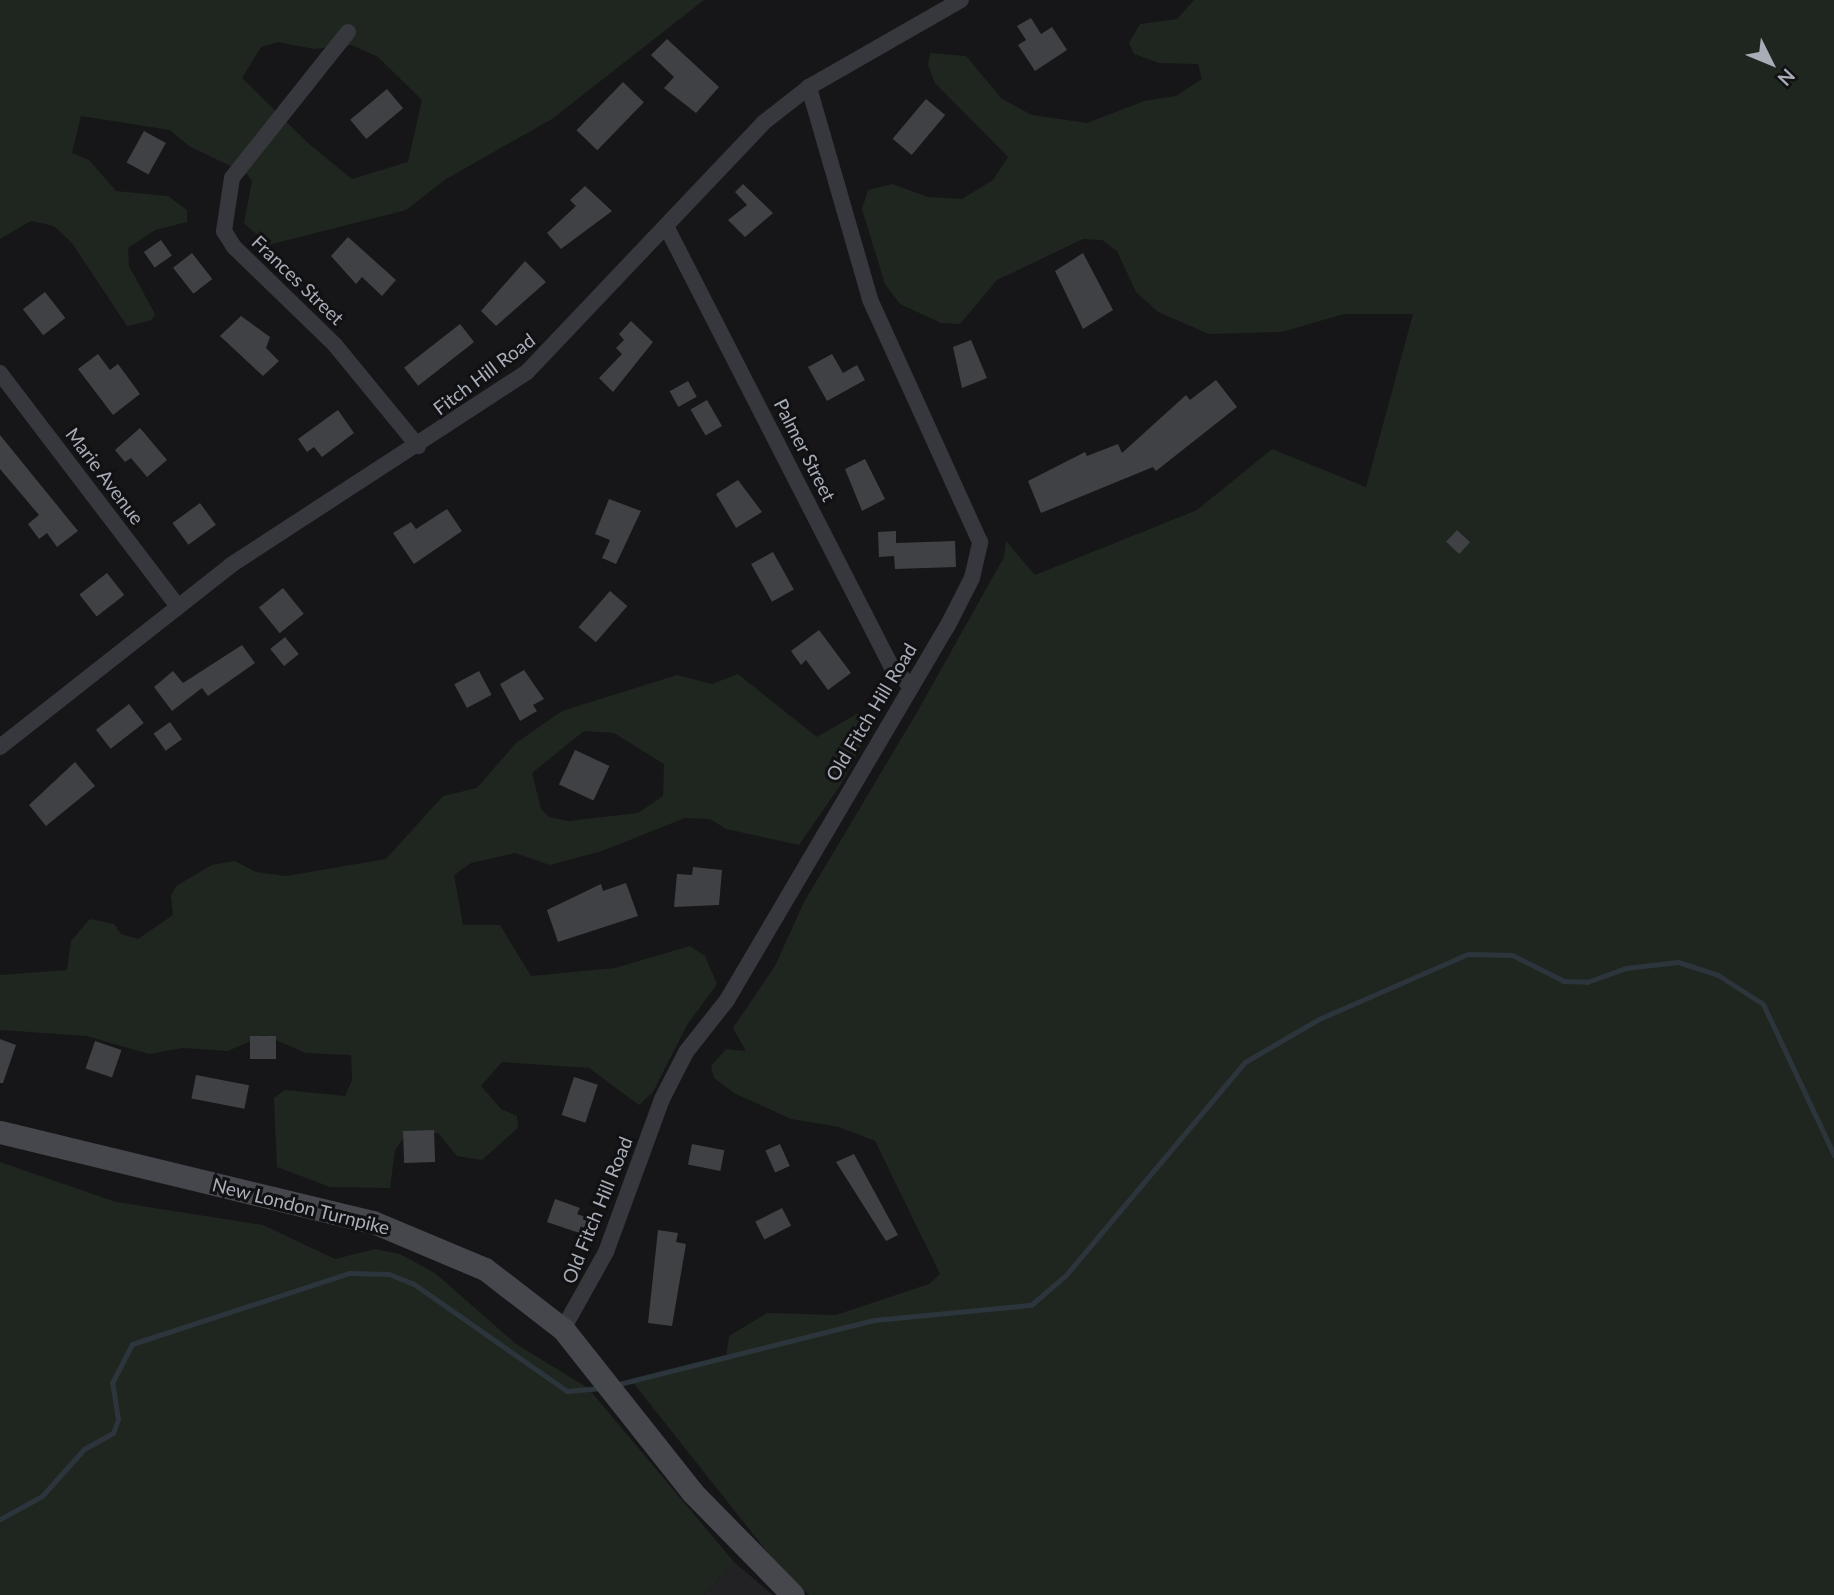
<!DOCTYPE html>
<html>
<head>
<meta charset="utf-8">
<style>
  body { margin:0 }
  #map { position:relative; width:1834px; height:1595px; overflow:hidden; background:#161618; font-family:Lato,sans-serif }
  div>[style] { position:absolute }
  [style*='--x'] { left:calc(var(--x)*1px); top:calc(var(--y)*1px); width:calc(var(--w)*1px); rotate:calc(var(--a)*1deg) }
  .built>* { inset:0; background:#222225 }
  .green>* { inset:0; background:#1e261f }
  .stream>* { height:5px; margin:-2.5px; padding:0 2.5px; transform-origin:2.5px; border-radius:2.5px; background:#2c353c }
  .building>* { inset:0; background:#404145; transform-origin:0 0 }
  .street>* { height:16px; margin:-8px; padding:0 8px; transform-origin:8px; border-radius:8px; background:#37383d }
  .secondary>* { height:23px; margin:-11.5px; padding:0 11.5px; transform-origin:11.5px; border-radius:11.5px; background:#45474d }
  span { translate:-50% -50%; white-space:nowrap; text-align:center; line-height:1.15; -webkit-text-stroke:6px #111113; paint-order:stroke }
  .street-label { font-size:19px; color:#a8adb8 }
  .north { position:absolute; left:1736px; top:28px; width:70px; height:70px; -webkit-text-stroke:5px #111113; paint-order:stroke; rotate:133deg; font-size:19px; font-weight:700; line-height:28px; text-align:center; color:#a8adb8 }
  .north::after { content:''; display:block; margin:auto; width:24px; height:32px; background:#a8adb8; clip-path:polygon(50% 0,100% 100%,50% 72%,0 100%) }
</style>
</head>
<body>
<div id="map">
  <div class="built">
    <i style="clip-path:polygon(734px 1562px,773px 1595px,704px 1595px)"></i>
  </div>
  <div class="green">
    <i style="clip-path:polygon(evenodd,0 0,704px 0,552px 119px,446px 179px,406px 210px,268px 245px,244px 223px,252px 181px,247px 174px,189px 146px,170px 130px,81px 116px,72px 153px,89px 160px,116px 191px,168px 196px,187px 210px,187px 222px,155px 230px,128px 248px,129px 266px,155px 314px,152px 320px,127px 326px,72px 243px,54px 226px,31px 221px,0 239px,0 0,278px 42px,314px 49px,351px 45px,378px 57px,422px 100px,408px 162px,352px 179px,309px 144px,242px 78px,261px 47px,278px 42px)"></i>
    <i style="clip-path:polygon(1194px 0,1834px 0,1834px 1595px,809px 1595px,772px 1558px,631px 1380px,726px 1357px,729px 1336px,767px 1313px,836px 1315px,929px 1284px,940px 1274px,875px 1141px,839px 1127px,791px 1119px,734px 1093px,714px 1078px,711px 1066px,726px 1049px,746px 1051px,733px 1028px,775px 966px,804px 902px,916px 714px,1004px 557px,1006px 541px,1035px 575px,1197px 510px,1272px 449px,1366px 487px,1413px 314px,1344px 314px,1282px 332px,1209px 334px,1158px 312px,1136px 292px,1117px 251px,1102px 240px,1083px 239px,997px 280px,960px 324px,941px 323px,900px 304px,885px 284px,862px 209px,868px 190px,892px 184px,928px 197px,962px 199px,993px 180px,1008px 157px,935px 83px,928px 65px,930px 53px,966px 56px,1002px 99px,1032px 115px,1087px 123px,1144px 101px,1176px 96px,1202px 79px,1198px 64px,1159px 63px,1134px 54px,1129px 43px,1140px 24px,1177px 19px)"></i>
    <i style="clip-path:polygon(evenodd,738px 674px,817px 737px,858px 713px,874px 722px,842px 783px,799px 845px,726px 829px,710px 819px,685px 818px,602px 851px,550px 865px,515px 853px,471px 863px,454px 875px,463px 925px,500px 925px,531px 976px,615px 968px,690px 946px,705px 956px,717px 984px,687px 1025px,653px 1092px,639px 1105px,589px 1068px,502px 1062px,481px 1086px,501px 1109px,517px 1116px,518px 1128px,482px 1160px,457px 1156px,438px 1133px,406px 1135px,395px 1150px,390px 1188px,330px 1187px,277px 1167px,274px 1098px,285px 1090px,345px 1096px,352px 1080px,351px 1055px,306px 1053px,264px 1035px,228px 1051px,183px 1048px,149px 1054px,87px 1036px,0 1030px,0 975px,67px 970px,71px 941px,90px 919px,114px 924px,121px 934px,138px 939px,173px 915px,171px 896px,176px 886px,212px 865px,235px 861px,256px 872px,286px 876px,386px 859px,443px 796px,477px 788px,516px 743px,562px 711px,677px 675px,712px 684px,738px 674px,584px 731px,614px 733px,664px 764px,663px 796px,638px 813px,568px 821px,549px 817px,541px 809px,532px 773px,584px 731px)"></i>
    <i style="clip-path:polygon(0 1162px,116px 1202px,263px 1225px,335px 1259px,375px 1249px,400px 1254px,435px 1273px,516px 1344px,588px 1388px,734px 1562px,704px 1595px,0 1595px)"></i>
  </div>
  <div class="stream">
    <i style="--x:615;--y:1385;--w:267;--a:-14.1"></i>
    <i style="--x:874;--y:1320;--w:158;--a:-5.5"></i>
    <i style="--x:1031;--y:1305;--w:46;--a:-40.6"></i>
    <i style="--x:1066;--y:1275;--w:278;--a:-50"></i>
    <i style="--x:1245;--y:1062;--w:86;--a:-30.2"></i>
    <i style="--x:1319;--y:1019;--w:163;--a:-23.6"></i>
    <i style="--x:1468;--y:954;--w:44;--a:1.3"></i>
    <i style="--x:1512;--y:955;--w:58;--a:26.6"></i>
    <i style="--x:1564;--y:981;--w:23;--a:2"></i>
    <i style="--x:1587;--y:982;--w:41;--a:-19.7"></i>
    <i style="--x:1626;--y:968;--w:52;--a:-6.6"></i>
    <i style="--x:1678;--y:962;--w:42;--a:18"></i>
    <i style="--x:1718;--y:975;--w:54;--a:32.8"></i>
    <i style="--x:1763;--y:1004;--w:167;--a:64.8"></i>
    <i style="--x:0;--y:1519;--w:48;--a:-28.7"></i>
    <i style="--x:42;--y:1496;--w:63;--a:-48.2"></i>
    <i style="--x:84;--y:1449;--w:33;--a:-29"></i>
    <i style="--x:113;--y:1433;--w:15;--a:-70"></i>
    <i style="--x:118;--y:1419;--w:36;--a:-99"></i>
    <i style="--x:112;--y:1383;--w:44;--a:-62.9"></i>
    <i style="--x:132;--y:1344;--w:228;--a:-18.1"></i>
    <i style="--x:349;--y:1273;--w:40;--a:1.4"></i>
    <i style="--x:389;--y:1274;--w:27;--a:22"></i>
    <i style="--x:414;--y:1284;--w:187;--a:35"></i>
    <i style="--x:567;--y:1391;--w:35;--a:-5"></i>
  </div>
  <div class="building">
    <i style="clip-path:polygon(1031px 18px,1041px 34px,1052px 27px,1067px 50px,1035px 71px,1018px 45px,1026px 40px,1017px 26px)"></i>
    <i style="clip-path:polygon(667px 39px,719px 87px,696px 113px,664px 88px,674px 77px,651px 55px)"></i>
    <i style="left:623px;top:82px;width:29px;height:67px;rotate:44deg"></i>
    <i style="left:387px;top:89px;width:25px;height:48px;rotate:50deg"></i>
    <i style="left:926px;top:99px;width:25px;height:52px;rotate:40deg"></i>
    <i style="left:144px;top:131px;width:25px;height:36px;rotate:29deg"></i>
    <i style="clip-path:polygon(743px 184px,773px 213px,745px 237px,728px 220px,747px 205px,735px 192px)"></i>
    <i style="clip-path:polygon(585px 186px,612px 211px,561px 249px,547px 233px,576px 206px,570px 200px)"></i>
    <i style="clip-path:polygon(348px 237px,396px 280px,382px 296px,362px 277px,356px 284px,331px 256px)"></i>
    <i style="left:161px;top:240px;width:19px;height:21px;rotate:55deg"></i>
    <i style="left:192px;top:253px;width:33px;height:24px;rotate:52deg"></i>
    <i style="clip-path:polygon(1083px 253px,1113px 310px,1083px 329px,1055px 271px)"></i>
    <i style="clip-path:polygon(525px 261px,546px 282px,496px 326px,481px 311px)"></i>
    <i style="left:45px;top:292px;width:33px;height:28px;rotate:52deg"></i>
    <i style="clip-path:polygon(241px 316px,270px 337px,266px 348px,279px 361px,263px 376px,220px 336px)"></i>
    <i style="clip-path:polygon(631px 321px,653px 342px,613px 392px,599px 378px,622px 354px,616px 348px,624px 340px,619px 334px)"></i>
    <i style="left:460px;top:324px;width:23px;height:71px;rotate:52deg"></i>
    <i style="clip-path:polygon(971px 340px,987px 378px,962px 388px,953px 347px)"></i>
    <i style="clip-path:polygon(98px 354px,110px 370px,118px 364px,140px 394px,113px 415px,78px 369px)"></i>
    <i style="clip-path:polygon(832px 354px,843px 373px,857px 365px,865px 380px,827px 401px,808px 367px)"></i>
    <i style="clip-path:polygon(1216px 380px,1237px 407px,1156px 471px,1153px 467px,1041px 513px,1028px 481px,1085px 452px,1087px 456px,1118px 444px,1122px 453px,1186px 395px,1190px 400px)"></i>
    <i style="left:688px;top:381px;width:18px;height:21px;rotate:61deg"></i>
    <i style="left:707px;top:400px;width:30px;height:19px;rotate:60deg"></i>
    <i style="clip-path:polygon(338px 410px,354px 433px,322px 457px,314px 447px,307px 452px,298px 439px)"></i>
    <i style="clip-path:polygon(140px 428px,167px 460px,147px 477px,131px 458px,125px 462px,115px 450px)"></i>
    <i style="clip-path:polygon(0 435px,78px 531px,57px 547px,47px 533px,39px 539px,28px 524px,39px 515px,0 469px)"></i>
    <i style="clip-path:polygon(865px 459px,885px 499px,862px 511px,845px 469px)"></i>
    <i style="clip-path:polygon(738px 480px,762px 512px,736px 528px,716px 494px)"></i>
    <i style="clip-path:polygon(609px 499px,641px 511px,616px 564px,602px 558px,610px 540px,595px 534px)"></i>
    <i style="left:200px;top:503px;width:27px;height:34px;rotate:54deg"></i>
    <i style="clip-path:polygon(447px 509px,462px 531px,414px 564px,393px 533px,411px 522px,416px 529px)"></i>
    <i style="left:1457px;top:530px;width:18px;height:16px;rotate:43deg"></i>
    <i style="clip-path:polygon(896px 531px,896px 543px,955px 541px,956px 567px,895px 569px,894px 556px,879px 557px,878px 532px)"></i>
    <i style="left:773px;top:552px;width:43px;height:25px;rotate:61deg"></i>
    <i style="left:107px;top:573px;width:28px;height:35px;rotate:52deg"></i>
    <i style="left:283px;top:588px;width:33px;height:31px;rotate:51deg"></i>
    <i style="left:610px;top:591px;width:23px;height:48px;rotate:41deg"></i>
    <i style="clip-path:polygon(819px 630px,851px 673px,828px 690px,806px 660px,801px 665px,791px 651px)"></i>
    <i style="left:285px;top:637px;width:22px;height:19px;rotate:51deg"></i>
    <i style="clip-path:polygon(242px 645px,255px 663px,208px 696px,202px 688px,172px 711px,154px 687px,173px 671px,183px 683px)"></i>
    <i style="clip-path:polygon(524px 670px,544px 699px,533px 705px,537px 711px,520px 721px,500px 684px)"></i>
    <i style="left:479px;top:671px;width:27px;height:28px;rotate:62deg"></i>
    <i style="left:129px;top:704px;width:24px;height:42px;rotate:52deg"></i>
    <i style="left:170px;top:722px;width:21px;height:20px;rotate:55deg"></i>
    <i style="left:575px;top:750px;width:38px;height:38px;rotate:25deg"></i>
    <i style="clip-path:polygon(75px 762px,95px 786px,46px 826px,29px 805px)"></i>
    <i style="clip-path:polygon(693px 867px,722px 870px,719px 905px,674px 907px,677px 874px,692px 875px)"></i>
    <i style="clip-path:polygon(626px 883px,638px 916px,558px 942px,547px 910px,601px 884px,603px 891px)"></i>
    <i style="left:250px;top:1036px;width:26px;height:23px"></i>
    <i style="clip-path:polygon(0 1039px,16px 1045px,3px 1083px,0 1083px)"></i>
    <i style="left:95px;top:1041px;width:28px;height:29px;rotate:19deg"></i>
    <i style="left:196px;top:1075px;width:54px;height:24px;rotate:11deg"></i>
    <i style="left:574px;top:1077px;width:25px;height:40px;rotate:18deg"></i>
    <i style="left:434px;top:1130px;width:32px;height:31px;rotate:88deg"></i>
    <i style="left:692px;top:1144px;width:33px;height:21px;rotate:11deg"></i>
    <i style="left:780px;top:1144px;width:24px;height:16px;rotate:66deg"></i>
    <i style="clip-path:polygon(854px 1154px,898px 1235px,886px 1241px,836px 1162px)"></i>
    <i style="clip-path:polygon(555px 1199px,580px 1208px,577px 1214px,588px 1218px,582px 1234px,547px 1222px)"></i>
    <i style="left:782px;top:1208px;width:20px;height:30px;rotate:63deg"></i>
    <i style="clip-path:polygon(658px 1230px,678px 1233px,676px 1242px,686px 1244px,672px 1326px,648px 1323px)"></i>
  </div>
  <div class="street">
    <i style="--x:348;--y:32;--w:186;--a:128.5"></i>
    <i style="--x:232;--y:178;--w:54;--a:98.6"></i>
    <i style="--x:224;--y:231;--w:19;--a:58"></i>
    <i style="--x:234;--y:247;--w:141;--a:44.1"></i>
    <i style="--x:335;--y:345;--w:131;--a:50.6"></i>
    <i style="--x:667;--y:228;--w:493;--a:62.9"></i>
    <i style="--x:892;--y:667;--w:28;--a:46"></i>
    <i style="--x:0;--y:373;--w:290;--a:52.7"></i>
    <i style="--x:0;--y:747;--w:294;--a:-38.2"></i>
    <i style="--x:231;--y:565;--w:353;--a:-33.1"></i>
    <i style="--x:527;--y:372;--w:343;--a:-46.5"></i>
    <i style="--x:763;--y:123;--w:58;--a:-38"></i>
    <i style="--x:809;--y:87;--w:175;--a:-29.8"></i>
    <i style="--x:563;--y:1329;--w:88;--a:-60.8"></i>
    <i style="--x:606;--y:1252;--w:163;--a:-69.9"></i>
    <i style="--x:662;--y:1099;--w:53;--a:-62.9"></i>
    <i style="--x:686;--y:1052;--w:66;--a:-51.7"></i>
    <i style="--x:727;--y:1000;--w:433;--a:-59.5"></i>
    <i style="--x:947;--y:627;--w:55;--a:-63"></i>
    <i style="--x:972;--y:578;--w:37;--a:-77"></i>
    <i style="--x:980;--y:542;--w:267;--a:-114.4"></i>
    <i style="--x:870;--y:299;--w:221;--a:-106.1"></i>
  </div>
  <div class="secondary">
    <i style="--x:0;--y:1132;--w:384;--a:13.6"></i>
    <i style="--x:373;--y:1222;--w:121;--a:22.8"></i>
    <i style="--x:485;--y:1269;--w:98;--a:37.6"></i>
    <i style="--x:563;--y:1329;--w:208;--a:51.6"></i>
    <i style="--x:692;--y:1492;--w:144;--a:45.6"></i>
  </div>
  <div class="street-label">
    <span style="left:298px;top:280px;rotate:44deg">Frances Street</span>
    <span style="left:484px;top:374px;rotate:-37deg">Fitch Hill Road</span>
    <span style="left:805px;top:450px;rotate:63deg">Palmer Street</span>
    <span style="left:105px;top:476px;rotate:53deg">Marie Avenue</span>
    <span style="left:871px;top:712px;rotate:-59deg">Old Fitch Hill Road</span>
    <span style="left:301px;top:1206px;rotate:14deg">New London Turnpike</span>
    <span style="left:597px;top:1210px;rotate:-68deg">Old Fitch Hill Road</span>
  </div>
  <div class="north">N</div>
</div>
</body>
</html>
